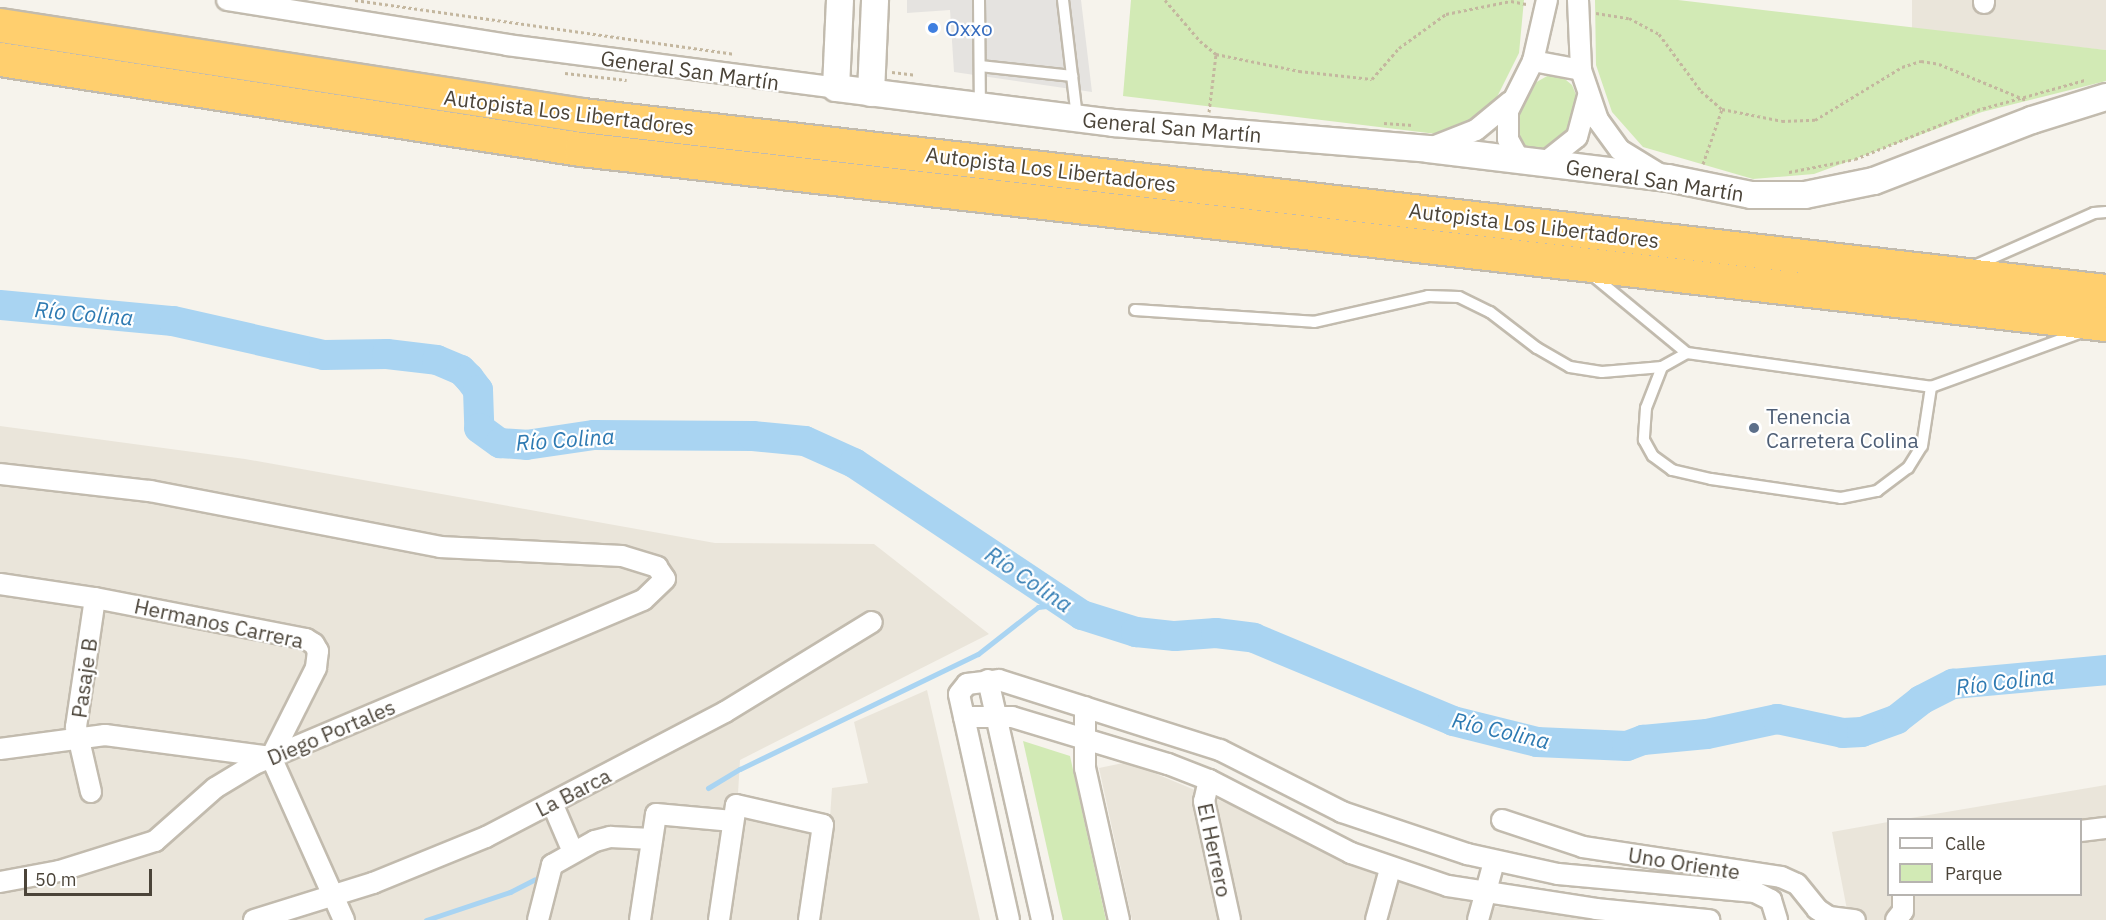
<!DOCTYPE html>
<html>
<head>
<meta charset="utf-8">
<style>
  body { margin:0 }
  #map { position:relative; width:2106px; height:920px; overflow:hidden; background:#f6f3ec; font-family:"IBM Plex Sans",sans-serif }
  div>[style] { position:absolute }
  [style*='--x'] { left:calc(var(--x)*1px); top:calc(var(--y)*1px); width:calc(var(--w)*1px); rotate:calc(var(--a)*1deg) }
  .residential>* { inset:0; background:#eae5da }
  .green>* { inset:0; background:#d2eab5 }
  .parking>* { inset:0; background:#e5e3e0 }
  .stream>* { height:5px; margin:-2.5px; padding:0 2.5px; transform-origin:2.5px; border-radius:2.5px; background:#a9d4f2 }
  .river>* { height:30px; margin:-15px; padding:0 15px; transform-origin:15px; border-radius:15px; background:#a9d4f2 }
  .path>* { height:3px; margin-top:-1.5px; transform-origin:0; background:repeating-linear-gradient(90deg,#c4b79f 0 3px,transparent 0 6px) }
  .roads { filter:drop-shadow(2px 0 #c2bbae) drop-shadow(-2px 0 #c2bbae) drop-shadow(0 2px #c2bbae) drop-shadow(0 -2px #c2bbae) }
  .service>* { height:10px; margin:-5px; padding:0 5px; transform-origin:5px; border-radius:5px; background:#fff }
  .minor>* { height:20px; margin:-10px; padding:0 10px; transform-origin:10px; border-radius:10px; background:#fff }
  .tertiary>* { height:26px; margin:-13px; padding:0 13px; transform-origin:13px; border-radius:13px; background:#fff }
  .motorway>* { height:33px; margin:-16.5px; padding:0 16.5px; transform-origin:16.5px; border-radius:16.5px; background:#ffcf6e }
  .dots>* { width:16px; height:16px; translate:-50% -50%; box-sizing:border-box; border:3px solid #fff; border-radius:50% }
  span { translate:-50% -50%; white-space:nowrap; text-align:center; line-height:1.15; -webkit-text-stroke:4.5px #fff; paint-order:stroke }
  .shop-label { font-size:21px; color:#366cbe }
  .left { translate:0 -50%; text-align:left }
  .street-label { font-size:21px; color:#4b4439 }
  .service-label { font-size:21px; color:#4e5e75 }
  .water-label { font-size:22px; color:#2e7ab2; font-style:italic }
  .legend { position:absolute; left:1887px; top:818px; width:195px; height:78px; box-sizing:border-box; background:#fff; border:2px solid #b7b4b0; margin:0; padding:8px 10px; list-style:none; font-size:18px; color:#4b4439 }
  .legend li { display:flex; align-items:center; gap:12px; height:30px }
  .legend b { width:30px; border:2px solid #b7b4b0 }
  .scale { position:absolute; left:24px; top:869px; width:128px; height:27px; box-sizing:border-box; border:3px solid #4b4439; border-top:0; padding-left:8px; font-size:18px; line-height:21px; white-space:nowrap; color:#4b4439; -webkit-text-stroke:4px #fff; paint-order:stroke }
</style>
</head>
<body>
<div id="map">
  <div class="residential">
    <i style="clip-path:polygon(1912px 0,2106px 0,2106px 50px,1912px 30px)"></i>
    <i style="clip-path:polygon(0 426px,245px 459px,715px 543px,874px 544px,989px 634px,740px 760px,738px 794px,830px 818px,832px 788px,868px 783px,854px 722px,927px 690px,980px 920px,0 920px)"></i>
    <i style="clip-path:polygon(1128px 762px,1233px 806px,1357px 867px,1480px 905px,1623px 920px,1132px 920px,1099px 768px)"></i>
    <i style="clip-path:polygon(2106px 785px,2106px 920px,1849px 920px,1832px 832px,1888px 822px,1888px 894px,2080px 894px,2080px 820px,1905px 819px)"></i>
  </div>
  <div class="green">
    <i style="clip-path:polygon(1131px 0,1524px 0,1519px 53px,1496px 99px,1483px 112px,1445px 135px,1123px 96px)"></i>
    <i style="clip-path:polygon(1595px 0,1678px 0,2106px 50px,2106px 81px,1982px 112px,1814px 174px,1753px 179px,1643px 147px,1612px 112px,1596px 65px)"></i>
    <i style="clip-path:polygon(1549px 75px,1560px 75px,1572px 85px,1579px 102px,1576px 126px,1549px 151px,1527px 150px,1515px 141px,1512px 120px,1533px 84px)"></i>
    <i style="clip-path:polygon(1023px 741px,1070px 756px,1106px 920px,1063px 920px)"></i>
  </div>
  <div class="parking">
    <i style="clip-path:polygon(907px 0,1081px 0,1092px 92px,954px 72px,950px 10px,907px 13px)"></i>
  </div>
  <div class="stream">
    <i style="--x:708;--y:788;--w:37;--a:-31"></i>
    <i style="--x:740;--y:769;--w:264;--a:-25.8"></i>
    <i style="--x:978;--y:654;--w:76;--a:-38.1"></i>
    <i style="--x:1038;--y:607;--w:23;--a:-7"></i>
    <i style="--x:426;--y:920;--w:89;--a:-18.4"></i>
    <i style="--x:510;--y:892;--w:28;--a:-27"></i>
  </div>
  <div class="river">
    <i style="--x:0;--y:305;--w:174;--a:5.3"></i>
    <i style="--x:173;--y:321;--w:155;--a:12.7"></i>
    <i style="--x:324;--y:355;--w:63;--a:-0.9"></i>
    <i style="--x:387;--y:354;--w:50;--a:6.8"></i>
    <i style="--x:437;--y:360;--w:26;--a:23"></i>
    <i style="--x:461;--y:370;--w:11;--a:45"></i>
    <i style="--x:469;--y:378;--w:15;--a:53"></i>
    <i style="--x:478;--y:390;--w:38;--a:88"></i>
    <i style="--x:479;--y:428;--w:26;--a:36"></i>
    <i style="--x:500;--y:443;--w:26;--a:4"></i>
    <i style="--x:526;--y:445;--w:69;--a:-8.4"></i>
    <i style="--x:594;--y:435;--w:159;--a:0.4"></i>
    <i style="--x:753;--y:436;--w:52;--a:5.5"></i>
    <i style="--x:805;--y:441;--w:54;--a:24.2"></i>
    <i style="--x:854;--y:463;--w:274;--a:33.7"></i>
    <i style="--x:1082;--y:615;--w:57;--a:17.5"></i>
    <i style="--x:1136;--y:632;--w:39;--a:6"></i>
    <i style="--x:1175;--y:636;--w:41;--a:-4.2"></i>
    <i style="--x:1216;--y:633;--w:38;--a:7"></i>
    <i style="--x:1254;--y:638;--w:216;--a:22.6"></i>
    <i style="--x:1453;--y:721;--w:87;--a:14"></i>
    <i style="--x:1537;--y:742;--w:90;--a:2.5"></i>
    <i style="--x:1627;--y:746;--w:17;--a:-21"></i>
    <i style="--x:1643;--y:740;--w:64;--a:-5.4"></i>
    <i style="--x:1707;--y:734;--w:72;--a:-12.1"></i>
    <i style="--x:1777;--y:719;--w:67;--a:12"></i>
    <i style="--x:1843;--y:733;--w:19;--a:-3"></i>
    <i style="--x:1862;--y:732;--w:37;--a:-20"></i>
    <i style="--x:1897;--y:719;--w:31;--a:-38"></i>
    <i style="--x:1921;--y:700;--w:36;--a:-27"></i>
    <i style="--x:1953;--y:684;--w:154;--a:-5.2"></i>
  </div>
  <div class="path">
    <i style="--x:355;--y:0;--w:382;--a:8.1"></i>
    <i style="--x:1165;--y:0;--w:54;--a:49.5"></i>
    <i style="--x:1200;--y:41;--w:21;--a:39"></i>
    <i style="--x:1216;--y:54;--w:85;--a:11.6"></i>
    <i style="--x:1299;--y:71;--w:73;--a:6.3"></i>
    <i style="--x:1372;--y:79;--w:41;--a:-48.9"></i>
    <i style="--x:1399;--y:48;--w:58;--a:-35.9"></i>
    <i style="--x:1446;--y:14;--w:66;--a:-11.3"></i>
    <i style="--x:1511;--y:1;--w:16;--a:11"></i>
    <i style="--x:1596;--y:13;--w:33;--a:9"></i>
    <i style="--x:1629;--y:18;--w:34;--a:28"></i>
    <i style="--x:1659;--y:34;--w:71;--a:53.6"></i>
    <i style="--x:1701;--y:91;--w:28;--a:41"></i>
    <i style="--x:1722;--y:109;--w:61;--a:11.3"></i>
    <i style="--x:1782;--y:121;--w:33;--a:-2"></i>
    <i style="--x:1815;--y:120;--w:102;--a:-31.3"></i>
    <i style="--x:1902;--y:67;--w:20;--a:-18"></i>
    <i style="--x:1921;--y:61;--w:18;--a:9"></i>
    <i style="--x:1939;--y:64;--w:94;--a:22.5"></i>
    <i style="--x:892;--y:72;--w:23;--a:7"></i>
    <i style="--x:565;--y:73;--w:62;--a:6.4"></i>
    <i style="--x:1209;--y:112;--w:58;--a:-83.1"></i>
    <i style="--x:1384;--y:123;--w:29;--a:4"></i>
    <i style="--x:1703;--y:164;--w:58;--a:-70.9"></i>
    <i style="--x:1789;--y:172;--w:67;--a:-11.1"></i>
    <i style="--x:1855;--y:159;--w:131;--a:-21.9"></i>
    <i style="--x:1977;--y:110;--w:112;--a:-15.5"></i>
  </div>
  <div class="roads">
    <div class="service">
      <i style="--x:979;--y:0;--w:106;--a:89.5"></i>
      <i style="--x:1063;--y:0;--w:119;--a:83.2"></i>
      <i style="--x:980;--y:66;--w:93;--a:6.2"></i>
      <i style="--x:1974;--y:266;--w:131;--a:-23.8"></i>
      <i style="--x:2094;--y:213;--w:12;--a:-5"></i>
      <i style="--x:1591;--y:274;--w:124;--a:39.5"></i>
      <i style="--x:1687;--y:353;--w:246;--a:7.9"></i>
      <i style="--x:1931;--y:387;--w:161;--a:-20"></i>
      <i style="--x:1135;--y:310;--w:179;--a:3.8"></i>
      <i style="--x:1314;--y:322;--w:117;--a:-12.8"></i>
      <i style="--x:1428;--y:296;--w:31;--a:2"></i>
      <i style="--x:1459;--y:297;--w:34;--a:26"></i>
      <i style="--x:1490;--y:312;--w:59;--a:37.5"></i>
      <i style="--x:1537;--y:348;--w:38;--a:30"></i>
      <i style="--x:1570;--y:367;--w:32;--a:9"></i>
      <i style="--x:1602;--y:372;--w:60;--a:-4.8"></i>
      <i style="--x:1687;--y:353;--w:29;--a:151"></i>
      <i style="--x:1662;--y:367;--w:44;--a:111.3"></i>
      <i style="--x:1646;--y:408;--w:32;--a:94"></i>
      <i style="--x:1644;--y:440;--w:18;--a:61"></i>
      <i style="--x:1653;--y:456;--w:24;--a:36"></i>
      <i style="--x:1672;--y:470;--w:40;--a:13"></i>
      <i style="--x:1711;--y:479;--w:131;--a:8.3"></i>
      <i style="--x:1841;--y:498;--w:37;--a:-11"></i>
      <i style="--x:1877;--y:491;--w:39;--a:-37"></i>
      <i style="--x:1908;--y:468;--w:26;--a:-58"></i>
      <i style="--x:1922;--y:446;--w:60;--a:-81.3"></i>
    </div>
    <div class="minor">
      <i style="--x:227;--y:0;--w:284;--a:9.1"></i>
      <i style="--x:507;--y:45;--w:332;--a:7.4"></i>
      <i style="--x:1578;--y:0;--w:70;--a:87.5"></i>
      <i style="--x:1581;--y:70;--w:53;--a:71.2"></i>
      <i style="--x:1598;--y:120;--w:37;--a:54"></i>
      <i style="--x:1620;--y:150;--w:46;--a:31.6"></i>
      <i style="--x:1984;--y:3;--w:3;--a:-90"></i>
      <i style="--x:1533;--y:61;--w:49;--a:10.6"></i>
      <i style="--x:1430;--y:148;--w:49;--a:-21.4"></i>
      <i style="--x:1476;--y:130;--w:44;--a:-39.5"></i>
      <i style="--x:1520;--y:161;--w:25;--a:-119"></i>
      <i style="--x:1508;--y:139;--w:28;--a:-90"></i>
      <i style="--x:1508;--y:111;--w:56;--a:-63.4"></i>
      <i style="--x:1533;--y:61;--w:63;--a:-77.1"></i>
      <i style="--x:1543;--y:164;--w:43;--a:-38.5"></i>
      <i style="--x:1577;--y:137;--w:42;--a:-75"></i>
      <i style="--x:0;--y:474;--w:151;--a:6.5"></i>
      <i style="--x:150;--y:491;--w:295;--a:10.9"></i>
      <i style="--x:440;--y:547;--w:182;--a:2.8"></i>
      <i style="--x:622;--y:556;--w:37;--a:17"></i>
      <i style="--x:657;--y:567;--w:14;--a:56"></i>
      <i style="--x:665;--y:579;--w:30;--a:136"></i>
      <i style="--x:643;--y:600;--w:423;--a:157.1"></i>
      <i style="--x:253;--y:765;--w:44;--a:148.8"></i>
      <i style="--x:215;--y:788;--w:80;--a:138.5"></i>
      <i style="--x:155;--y:841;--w:101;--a:162.6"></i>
      <i style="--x:59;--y:871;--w:60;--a:169.4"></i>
      <i style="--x:0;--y:584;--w:96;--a:8.4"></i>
      <i style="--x:95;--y:598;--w:215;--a:11"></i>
      <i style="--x:306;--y:639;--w:9;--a:32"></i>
      <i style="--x:314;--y:644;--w:8;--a:60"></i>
      <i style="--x:318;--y:651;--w:17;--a:97"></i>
      <i style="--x:316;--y:668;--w:100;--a:116.8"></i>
      <i style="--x:988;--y:680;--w:246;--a:77.3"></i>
      <i style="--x:1085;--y:707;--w:61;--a:90"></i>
      <i style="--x:1085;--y:768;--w:156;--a:77.4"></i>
      <i style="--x:964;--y:717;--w:48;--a:0"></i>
      <i style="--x:1012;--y:717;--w:163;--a:16.8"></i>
      <i style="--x:1168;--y:764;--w:44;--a:21.3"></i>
      <i style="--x:1209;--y:780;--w:160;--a:27.2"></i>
      <i style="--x:1351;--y:853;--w:102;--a:18.8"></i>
      <i style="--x:1448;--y:886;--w:150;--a:8.8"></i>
      <i style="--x:1596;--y:909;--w:114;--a:5.6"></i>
      <i style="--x:0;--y:749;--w:106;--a:-7.6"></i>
      <i style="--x:105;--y:735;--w:167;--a:7.5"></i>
      <i style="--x:271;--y:757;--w:179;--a:65.9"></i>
      <i style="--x:1209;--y:780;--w:22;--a:103"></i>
      <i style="--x:1204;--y:801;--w:122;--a:77.7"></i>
      <i style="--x:91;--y:792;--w:67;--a:-103"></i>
      <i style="--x:76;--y:727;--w:130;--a:-81.6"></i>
      <i style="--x:552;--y:803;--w:53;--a:66.8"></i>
      <i style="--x:1502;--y:820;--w:85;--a:18.4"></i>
      <i style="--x:1583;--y:847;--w:200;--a:8.6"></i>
      <i style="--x:1781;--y:877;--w:17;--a:24"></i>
      <i style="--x:1797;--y:884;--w:32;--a:51"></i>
      <i style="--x:1817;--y:909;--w:14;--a:34"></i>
      <i style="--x:1829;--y:917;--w:26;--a:7"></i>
      <i style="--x:2080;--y:831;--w:26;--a:-7"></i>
      <i style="--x:254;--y:920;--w:125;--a:-17.3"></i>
      <i style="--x:373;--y:883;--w:122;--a:-22.2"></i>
      <i style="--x:486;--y:837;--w:270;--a:-27.6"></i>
      <i style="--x:725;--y:712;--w:172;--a:-31.5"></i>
      <i style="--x:538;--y:920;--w:57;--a:-75.7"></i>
      <i style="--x:552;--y:865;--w:49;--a:-29.2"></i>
      <i style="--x:595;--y:841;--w:16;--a:-15"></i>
      <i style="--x:610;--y:837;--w:42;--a:2.7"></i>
      <i style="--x:640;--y:920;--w:107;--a:-81.4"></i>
      <i style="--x:656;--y:814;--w:77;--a:5.2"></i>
      <i style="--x:719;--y:920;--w:116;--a:-81.6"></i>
      <i style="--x:736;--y:805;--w:89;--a:12.9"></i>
      <i style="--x:823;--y:825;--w:96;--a:98.4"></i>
      <i style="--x:1009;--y:920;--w:231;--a:-102.5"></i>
      <i style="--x:959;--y:694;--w:13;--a:-51"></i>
      <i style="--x:967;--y:684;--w:32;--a:-7"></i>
      <i style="--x:999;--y:680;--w:232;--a:17.6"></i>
      <i style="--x:1220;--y:750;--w:137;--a:26.9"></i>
      <i style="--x:1342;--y:812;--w:132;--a:18.6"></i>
      <i style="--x:1467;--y:854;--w:93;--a:12.4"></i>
      <i style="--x:1558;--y:874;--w:198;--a:5.2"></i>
      <i style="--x:1755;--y:892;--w:18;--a:27"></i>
      <i style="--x:1771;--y:900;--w:21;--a:73"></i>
      <i style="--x:1376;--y:920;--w:53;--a:-74.6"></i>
      <i style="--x:1478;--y:920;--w:60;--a:-74.6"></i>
      <i style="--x:1896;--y:920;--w:11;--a:-52"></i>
      <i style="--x:1903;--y:911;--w:17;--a:-90"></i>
    </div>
    <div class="tertiary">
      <i style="--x:840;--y:0;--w:88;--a:92.6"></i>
      <i style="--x:836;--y:88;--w:280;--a:7.2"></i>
      <i style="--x:1114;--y:123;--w:315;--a:4.7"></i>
      <i style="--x:1428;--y:149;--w:242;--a:6.9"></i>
      <i style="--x:1668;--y:178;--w:85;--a:11.6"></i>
      <i style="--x:1751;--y:195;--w:54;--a:0"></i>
      <i style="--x:1805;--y:195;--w:70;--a:-11.5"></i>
      <i style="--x:1874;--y:181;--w:169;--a:-21.1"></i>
      <i style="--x:2032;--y:120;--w:77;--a:-17.3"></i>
      <i style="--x:871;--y:93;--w:93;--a:-87.5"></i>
    </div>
    <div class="motorway">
      <i style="--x:0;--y:25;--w:589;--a:8.79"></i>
      <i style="--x:582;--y:115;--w:1534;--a:6.59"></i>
      <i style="--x:0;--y:59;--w:588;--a:8.81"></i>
      <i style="--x:581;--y:149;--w:1535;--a:6.55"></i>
    </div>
  </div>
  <div class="dots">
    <i style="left:933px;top:28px;background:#3f7fe0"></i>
    <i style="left:1754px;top:428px;background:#5c6f8a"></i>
  </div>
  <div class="shop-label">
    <span class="left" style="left:945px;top:28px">Oxxo</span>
  </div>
  <div class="street-label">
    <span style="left:690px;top:70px;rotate:8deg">General San Martín</span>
    <span style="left:569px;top:112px;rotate:7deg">Autopista Los Libertadores</span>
    <span style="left:1172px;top:127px;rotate:5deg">General San Martín</span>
    <span style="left:1051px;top:169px;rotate:7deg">Autopista Los Libertadores</span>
    <span style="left:1655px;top:180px;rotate:9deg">General San Martín</span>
    <span style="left:1534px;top:225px;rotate:7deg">Autopista Los Libertadores</span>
    <span style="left:219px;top:623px;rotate:12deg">Hermanos Carrera</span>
    <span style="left:84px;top:678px;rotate:-82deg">Pasaje B</span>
    <span style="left:331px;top:732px;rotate:-23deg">Diego Portales</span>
    <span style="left:573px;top:792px;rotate:-27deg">La Barca</span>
    <span style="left:1215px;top:850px;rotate:78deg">El Herrero</span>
    <span style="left:1684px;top:863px;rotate:9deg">Uno Oriente</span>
  </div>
  <div class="service-label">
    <span class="left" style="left:1766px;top:428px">Tenencia<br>Carretera Colina</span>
  </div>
  <div class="water-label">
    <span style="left:84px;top:313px;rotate:5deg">Río Colina</span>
    <span style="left:565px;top:439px;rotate:-4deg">Río Colina</span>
    <span style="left:1029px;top:579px;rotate:34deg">Río Colina</span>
    <span style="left:2005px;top:681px;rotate:-7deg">Río Colina</span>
    <span style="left:1501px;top:730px;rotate:13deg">Río Colina</span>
  </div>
  <ul class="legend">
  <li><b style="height:8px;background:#fff"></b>Calle</li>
  <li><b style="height:16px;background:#d2eab5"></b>Parque</li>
  </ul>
  <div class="scale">50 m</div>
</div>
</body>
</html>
